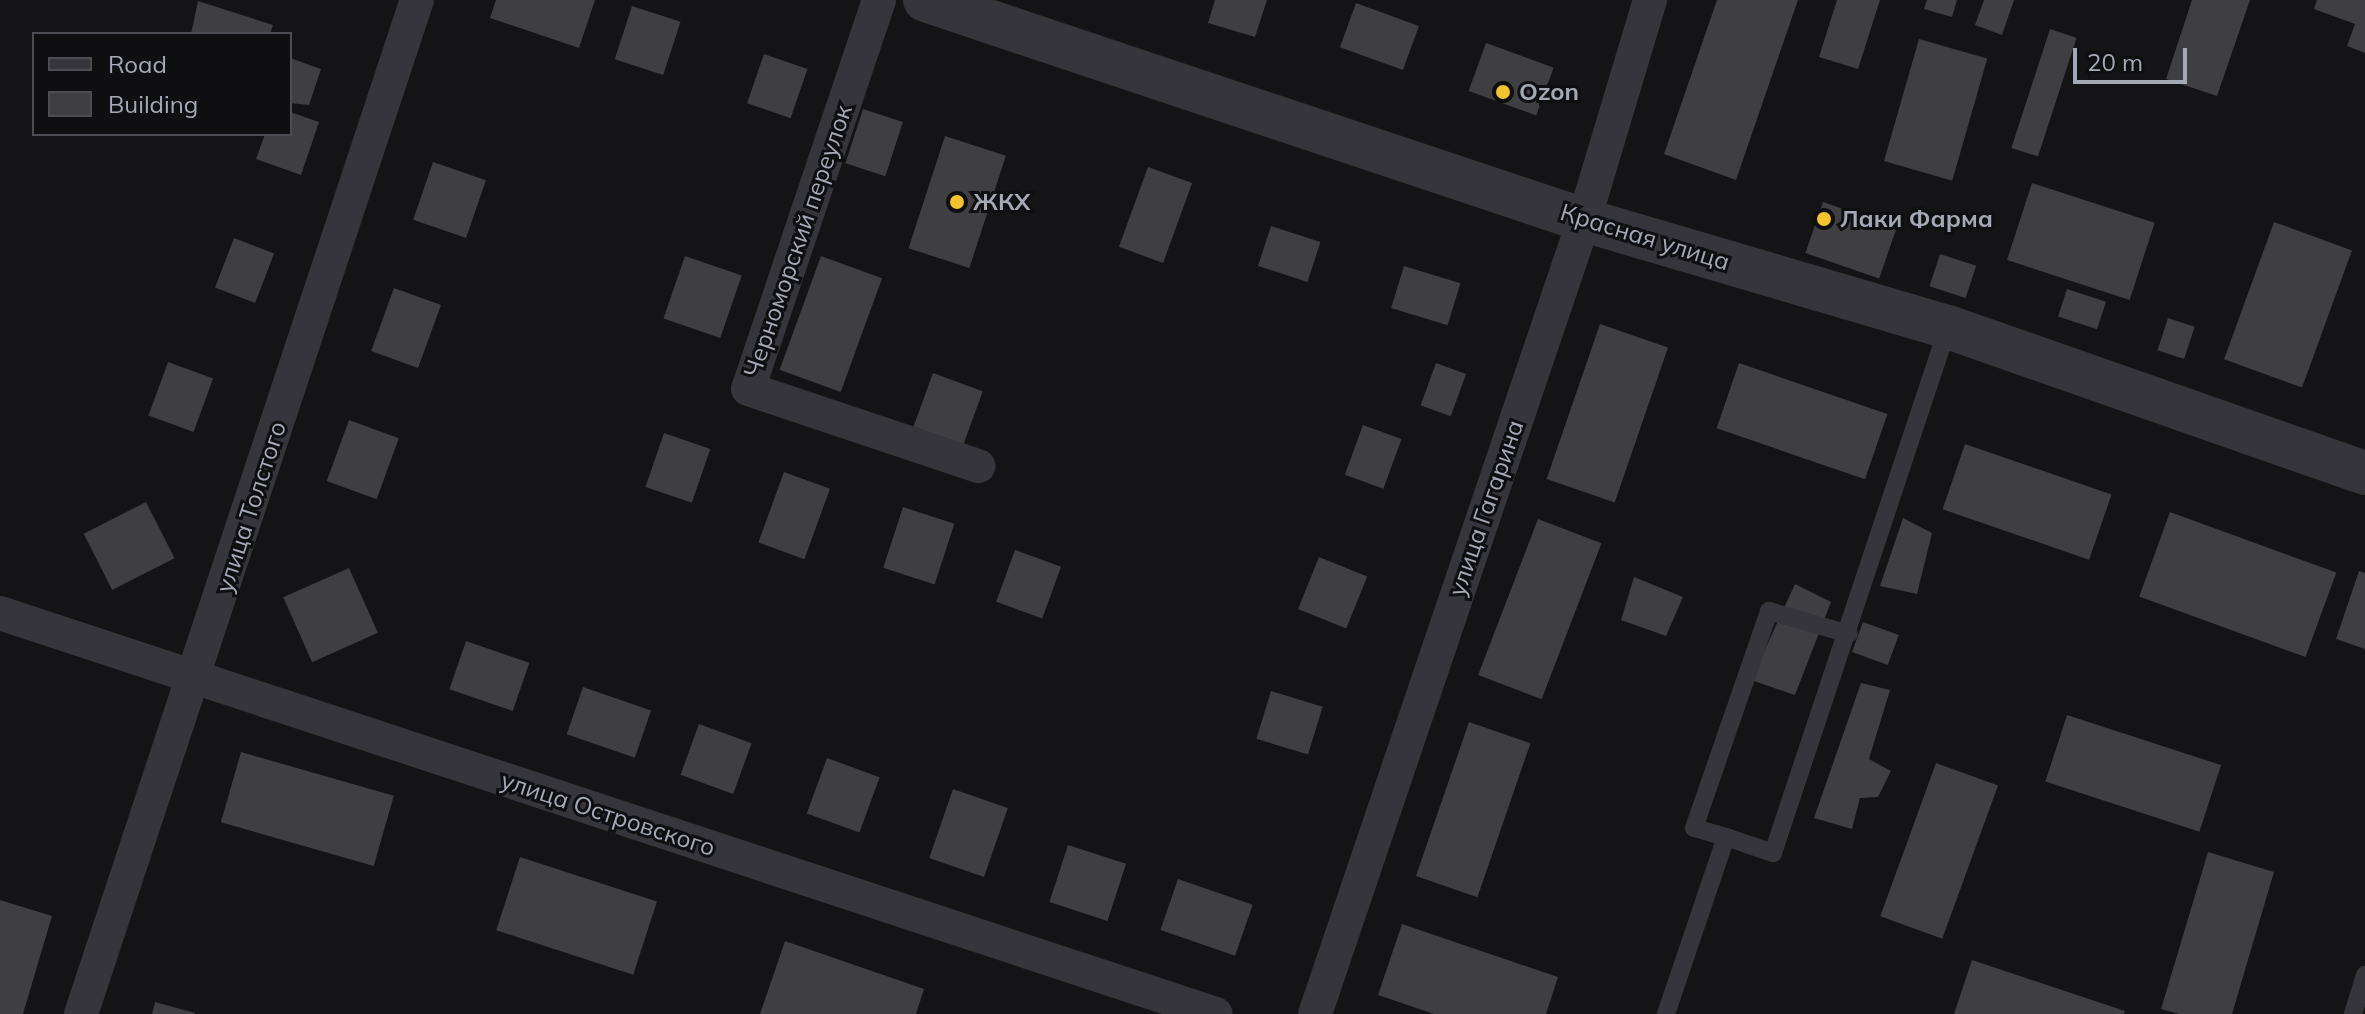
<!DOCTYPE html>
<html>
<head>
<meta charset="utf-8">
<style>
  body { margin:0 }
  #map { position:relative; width:2365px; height:1014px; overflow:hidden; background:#141416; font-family:Mulish,sans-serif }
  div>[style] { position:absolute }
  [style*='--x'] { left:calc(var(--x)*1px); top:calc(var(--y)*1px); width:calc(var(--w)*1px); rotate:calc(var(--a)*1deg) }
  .building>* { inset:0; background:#3e3e43; transform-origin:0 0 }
  .service>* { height:18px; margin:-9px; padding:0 9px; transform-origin:9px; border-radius:9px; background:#35353b }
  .minor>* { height:34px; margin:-17px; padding:0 17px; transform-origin:17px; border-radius:17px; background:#35353b }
  .tertiary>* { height:44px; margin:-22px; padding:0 22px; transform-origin:22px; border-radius:22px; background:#35353b }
  .dots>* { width:22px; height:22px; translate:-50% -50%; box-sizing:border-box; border:4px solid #0f0f11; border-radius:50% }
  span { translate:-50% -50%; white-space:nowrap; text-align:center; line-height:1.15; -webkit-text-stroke:6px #0f0f11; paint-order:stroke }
  .poi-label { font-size:24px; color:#a5a9b6; font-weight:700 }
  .left { translate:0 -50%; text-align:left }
  .street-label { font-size:24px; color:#a5a9b6 }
  .legend { position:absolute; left:32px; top:32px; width:260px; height:104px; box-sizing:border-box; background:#0f0f11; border:2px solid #4b4d53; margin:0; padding:10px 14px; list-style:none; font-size:24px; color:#a5a9b6 }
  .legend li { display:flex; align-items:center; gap:16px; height:40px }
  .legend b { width:40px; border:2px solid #4b4d53 }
  .scale { position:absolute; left:2073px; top:48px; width:114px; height:36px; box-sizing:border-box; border:4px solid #a5a9b6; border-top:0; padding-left:10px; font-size:24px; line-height:28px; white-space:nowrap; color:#a5a9b6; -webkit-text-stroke:6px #0f0f11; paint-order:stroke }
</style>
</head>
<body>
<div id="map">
  <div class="building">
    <i style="clip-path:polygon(496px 0,595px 0,579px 48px,490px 18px)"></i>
    <i style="clip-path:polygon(1215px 0,1267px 0,1255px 37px,1208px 23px)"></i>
    <i style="clip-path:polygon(1717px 0,1798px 0,1736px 180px,1664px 154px)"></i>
    <i style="clip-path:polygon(1837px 0,1880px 0,1858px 69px,1819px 57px)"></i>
    <i style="clip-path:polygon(1927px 0,1957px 0,1952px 17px,1924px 9px)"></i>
    <i style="clip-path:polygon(1984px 0,2014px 0,2002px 35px,1975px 25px)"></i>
    <i style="clip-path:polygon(2192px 0,2250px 0,2217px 96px,2166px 79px)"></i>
    <i style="clip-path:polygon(2317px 0,2365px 0,2365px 53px,2347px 46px,2355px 24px,2314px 9px)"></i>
    <i style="clip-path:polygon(198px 1px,273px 25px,270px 34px,191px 34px)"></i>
    <i style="left:1356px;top:3px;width:67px;height:47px;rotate:20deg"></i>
    <i style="left:632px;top:6px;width:51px;height:56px;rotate:18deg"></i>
    <i style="left:2050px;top:29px;width:28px;height:125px;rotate:18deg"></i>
    <i style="left:1919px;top:39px;width:71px;height:127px;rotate:16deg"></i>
    <i style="left:1486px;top:43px;width:72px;height:51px;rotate:20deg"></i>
    <i style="left:764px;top:54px;width:46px;height:52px;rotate:19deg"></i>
    <i style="clip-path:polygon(290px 58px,321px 69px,309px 105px,290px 103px)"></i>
    <i style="left:863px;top:109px;width:42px;height:57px;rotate:18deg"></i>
    <i style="clip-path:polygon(290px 112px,319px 122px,301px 175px,256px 159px,265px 134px,290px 134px)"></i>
    <i style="left:945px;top:136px;width:64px;height:118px;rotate:18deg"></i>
    <i style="left:433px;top:162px;width:56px;height:61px;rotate:19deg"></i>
    <i style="left:1148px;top:167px;width:47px;height:85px;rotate:20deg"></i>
    <i style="left:2032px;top:183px;width:129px;height:81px;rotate:18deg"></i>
    <i style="left:1823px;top:202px;width:78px;height:54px;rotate:19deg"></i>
    <i style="left:2274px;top:222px;width:83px;height:146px;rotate:20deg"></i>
    <i style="left:1271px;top:226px;width:52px;height:42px;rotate:18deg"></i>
    <i style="left:234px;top:238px;width:43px;height:53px;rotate:21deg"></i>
    <i style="left:1940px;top:254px;width:38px;height:34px;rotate:18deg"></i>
    <i style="left:685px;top:256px;width:60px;height:66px;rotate:19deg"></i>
    <i style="left:821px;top:256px;width:65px;height:121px;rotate:20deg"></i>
    <i style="left:1404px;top:266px;width:59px;height:44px;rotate:17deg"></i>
    <i style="left:394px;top:288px;width:50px;height:67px;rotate:20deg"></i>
    <i style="left:2067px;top:289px;width:41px;height:29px;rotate:18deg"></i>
    <i style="left:2168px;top:318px;width:28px;height:34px;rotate:18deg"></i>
    <i style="left:1600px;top:324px;width:72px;height:164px;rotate:19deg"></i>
    <i style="left:168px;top:362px;width:48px;height:57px;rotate:20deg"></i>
    <i style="left:1436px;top:363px;width:32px;height:45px;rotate:20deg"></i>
    <i style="left:1739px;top:363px;width:157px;height:69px;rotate:19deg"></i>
    <i style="left:933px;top:373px;width:53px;height:57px;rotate:20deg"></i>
    <i style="left:349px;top:420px;width:53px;height:65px;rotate:20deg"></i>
    <i style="left:1363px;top:425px;width:41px;height:53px;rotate:20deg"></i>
    <i style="left:664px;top:433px;width:49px;height:57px;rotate:19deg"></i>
    <i style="left:1965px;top:444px;width:155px;height:69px;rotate:19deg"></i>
    <i style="left:784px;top:472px;width:49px;height:75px;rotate:20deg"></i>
    <i style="left:146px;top:502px;width:63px;height:70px;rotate:63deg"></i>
    <i style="left:903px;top:507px;width:54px;height:64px;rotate:18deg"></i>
    <i style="left:2170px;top:512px;width:177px;height:90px;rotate:20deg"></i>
    <i style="clip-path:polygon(1903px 518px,1932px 533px,1917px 594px,1880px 586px)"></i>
    <i style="left:1538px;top:519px;width:68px;height:167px;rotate:21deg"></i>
    <i style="left:1015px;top:550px;width:49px;height:55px;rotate:20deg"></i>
    <i style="left:1319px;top:557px;width:52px;height:56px;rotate:22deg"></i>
    <i style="left:349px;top:568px;width:71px;height:72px;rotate:66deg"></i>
    <i style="clip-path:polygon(2359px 571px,2365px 573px,2365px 649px,2336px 639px)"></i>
    <i style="clip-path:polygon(1634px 577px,1683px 597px,1666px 636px,1621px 620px)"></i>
    <i style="clip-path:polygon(1795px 584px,1831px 602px,1795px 695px,1751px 680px)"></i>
    <i style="left:1863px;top:622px;width:38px;height:32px;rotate:20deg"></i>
    <i style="left:466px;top:641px;width:67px;height:51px;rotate:19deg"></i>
    <i style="clip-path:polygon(1861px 683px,1890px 690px,1869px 759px,1891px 771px,1878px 797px,1860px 798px,1852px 829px,1814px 818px)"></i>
    <i style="left:583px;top:687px;width:72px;height:50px;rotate:19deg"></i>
    <i style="left:1271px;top:691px;width:54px;height:50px;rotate:17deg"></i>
    <i style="left:2067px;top:715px;width:162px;height:70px;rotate:18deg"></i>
    <i style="left:1469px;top:722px;width:65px;height:163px;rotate:19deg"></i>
    <i style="left:699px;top:724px;width:56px;height:54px;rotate:20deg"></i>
    <i style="left:241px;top:752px;width:159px;height:73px;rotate:16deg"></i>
    <i style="left:827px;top:758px;width:56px;height:59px;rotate:20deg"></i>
    <i style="left:1936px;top:763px;width:66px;height:163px;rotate:20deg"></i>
    <i style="left:953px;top:789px;width:58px;height:73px;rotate:19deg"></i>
    <i style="left:1068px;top:845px;width:61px;height:60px;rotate:18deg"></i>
    <i style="clip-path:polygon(2208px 852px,2274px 872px,2232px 1014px,2179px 1014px,2161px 1009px)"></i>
    <i style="left:520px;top:857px;width:144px;height:77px;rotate:18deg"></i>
    <i style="left:1178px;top:879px;width:79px;height:54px;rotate:19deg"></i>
    <i style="clip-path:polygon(0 900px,52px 916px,23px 1014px,0 1014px)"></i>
    <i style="clip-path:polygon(1402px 924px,1558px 977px,1546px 1014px,1434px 1014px,1378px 995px)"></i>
    <i style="clip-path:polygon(785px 941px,924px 989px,916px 1014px,760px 1014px)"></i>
    <i style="clip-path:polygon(1972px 960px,2125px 1011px,2124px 1014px,1954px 1014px)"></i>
    <i style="clip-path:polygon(155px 1002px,195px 1013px,195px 1014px,152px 1014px)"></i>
  </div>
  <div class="service">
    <i style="--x:1726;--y:837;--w:33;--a:-164"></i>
    <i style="--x:1694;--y:828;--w:230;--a:-70.9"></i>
    <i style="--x:1769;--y:611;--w:83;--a:16"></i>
    <i style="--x:1666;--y:1014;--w:187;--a:-71.3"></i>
    <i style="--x:1726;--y:837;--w:50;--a:18.8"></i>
    <i style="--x:1773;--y:853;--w:554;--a:-71.6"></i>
    <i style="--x:2353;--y:1014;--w:41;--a:-72.9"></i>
  </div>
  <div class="minor">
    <i style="--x:879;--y:0;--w:410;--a:108.6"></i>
    <i style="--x:748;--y:389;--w:243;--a:18.5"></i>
    <i style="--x:0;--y:613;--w:1280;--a:18.25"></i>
    <i style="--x:81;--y:1014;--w:1068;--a:-71.67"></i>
    <i style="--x:1315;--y:1014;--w:838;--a:-71.28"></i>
    <i style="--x:1584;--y:220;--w:230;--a:-73.3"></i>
  </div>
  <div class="tertiary">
    <i style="--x:925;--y:0;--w:695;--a:18.46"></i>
    <i style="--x:1584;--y:220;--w:379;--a:16.4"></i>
    <i style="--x:1948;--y:327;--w:442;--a:19.3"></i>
  </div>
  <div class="dots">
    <i style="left:1503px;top:92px;background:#f2c22f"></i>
    <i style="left:957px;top:202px;background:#f2c22f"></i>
    <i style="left:1824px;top:219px;background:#f2c22f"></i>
  </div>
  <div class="poi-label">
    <span class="left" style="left:1519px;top:92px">Ozon</span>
    <span class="left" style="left:973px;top:202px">ЖКХ</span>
    <span class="left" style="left:1840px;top:219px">Лаки Фарма</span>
  </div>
  <div class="street-label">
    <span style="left:1645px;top:237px;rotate:17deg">Красная улица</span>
    <span style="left:798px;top:241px;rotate:-71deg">Черноморский переулок</span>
    <span style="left:251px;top:507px;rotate:-72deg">улица Толстого</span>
    <span style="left:1486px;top:508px;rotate:-71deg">улица Гагарина</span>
    <span style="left:608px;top:814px;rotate:18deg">улица Островского</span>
  </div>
  <ul class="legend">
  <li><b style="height:10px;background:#35353b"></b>Road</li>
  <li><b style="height:22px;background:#3e3e43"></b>Building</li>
  </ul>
  <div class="scale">20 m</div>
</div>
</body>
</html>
